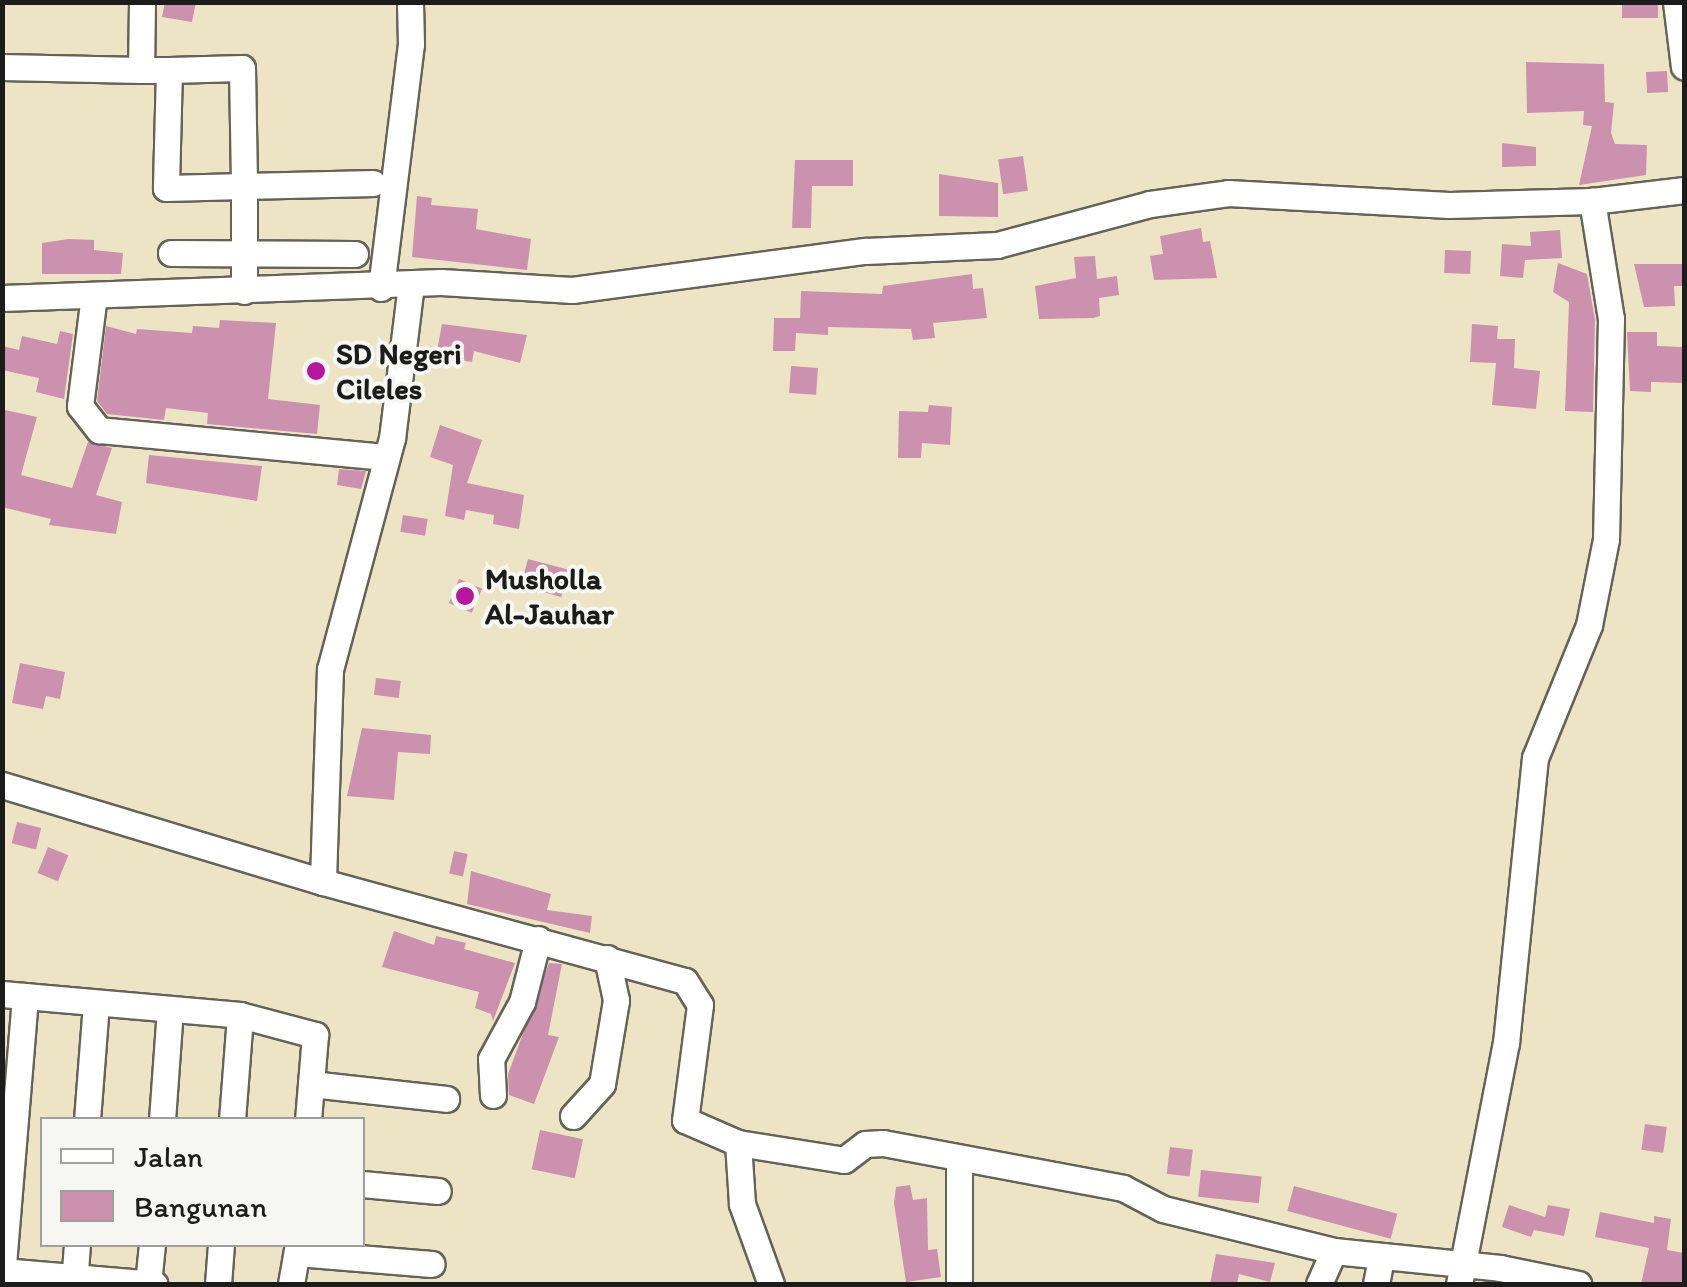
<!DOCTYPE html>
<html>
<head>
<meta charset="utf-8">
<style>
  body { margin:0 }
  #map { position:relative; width:1687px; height:1287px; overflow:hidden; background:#ede4c6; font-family:Itim,sans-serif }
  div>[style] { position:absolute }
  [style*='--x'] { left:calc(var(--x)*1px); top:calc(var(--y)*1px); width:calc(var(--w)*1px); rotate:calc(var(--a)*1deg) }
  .building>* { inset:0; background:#cb91af; transform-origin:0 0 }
  .roads { filter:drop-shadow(2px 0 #656258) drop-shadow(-2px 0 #656258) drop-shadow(0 2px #656258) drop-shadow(0 -2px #656258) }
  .minor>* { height:25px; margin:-12.5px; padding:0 12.5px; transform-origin:12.5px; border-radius:12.5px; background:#fff }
  .dots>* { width:28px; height:28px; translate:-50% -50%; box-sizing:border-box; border:5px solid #f6f6f2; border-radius:50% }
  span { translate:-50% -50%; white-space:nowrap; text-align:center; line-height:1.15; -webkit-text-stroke:8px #f6f6f2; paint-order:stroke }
  .poi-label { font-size:30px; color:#1c1c1c; font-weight:700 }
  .left { translate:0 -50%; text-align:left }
  .frame { position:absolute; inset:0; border:5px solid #1c1c1c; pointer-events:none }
  .legend { position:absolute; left:40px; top:1117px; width:325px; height:130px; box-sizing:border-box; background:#f6f6f2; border:2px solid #9f9f9c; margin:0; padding:12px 18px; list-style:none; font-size:30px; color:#1c1c1c }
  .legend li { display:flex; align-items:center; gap:20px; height:50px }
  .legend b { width:50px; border:2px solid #9f9f9c }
</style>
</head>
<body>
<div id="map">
  <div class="building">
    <i style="clip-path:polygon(165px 2px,196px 2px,192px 22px,162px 17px)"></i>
    <i style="left:1622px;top:2px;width:36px;height:16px"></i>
    <i style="clip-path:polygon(1526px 62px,1604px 64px,1605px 102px,1614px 103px,1611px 133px,1615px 144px,1647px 145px,1646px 175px,1579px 185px,1592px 126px,1583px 125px,1584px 111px,1527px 113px)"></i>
    <i style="left:1667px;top:71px;width:21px;height:21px;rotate:87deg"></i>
    <i style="clip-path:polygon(1502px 143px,1536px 147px,1536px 166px,1502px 167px)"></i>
    <i style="left:1023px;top:156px;width:35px;height:25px;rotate:82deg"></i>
    <i style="clip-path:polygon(795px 160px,853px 160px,853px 186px,812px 186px,811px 228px,792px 228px)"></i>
    <i style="clip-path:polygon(939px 174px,998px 183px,998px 217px,939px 216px)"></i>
    <i style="clip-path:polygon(417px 196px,432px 198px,431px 205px,478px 209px,476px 229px,531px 239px,527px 270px,412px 257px)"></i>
    <i style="clip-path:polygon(1201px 228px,1203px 242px,1210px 241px,1217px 278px,1154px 280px,1150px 256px,1163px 254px,1160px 236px)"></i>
    <i style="clip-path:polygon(1560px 230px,1562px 258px,1525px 260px,1523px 278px,1500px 276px,1502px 244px,1531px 246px,1530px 232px)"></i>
    <i style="clip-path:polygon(69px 239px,94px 240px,94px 250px,123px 253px,121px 274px,42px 274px,42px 243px)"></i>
    <i style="left:1445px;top:250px;width:26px;height:23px;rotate:2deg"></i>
    <i style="clip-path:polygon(1095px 256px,1097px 279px,1117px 276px,1119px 295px,1099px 298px,1100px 316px,1093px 318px,1039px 319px,1035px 286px,1076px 278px,1074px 257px)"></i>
    <i style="clip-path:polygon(1558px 263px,1587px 274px,1595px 320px,1593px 412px,1565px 411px,1569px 302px,1553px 292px)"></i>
    <i style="clip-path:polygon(1634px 264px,1684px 264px,1684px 286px,1674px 286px,1675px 306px,1644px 307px)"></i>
    <i style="clip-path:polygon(972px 274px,973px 289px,983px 288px,987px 318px,933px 323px,935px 338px,913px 340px,911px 329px,828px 327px,828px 335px,796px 333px,795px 351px,773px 351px,774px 318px,800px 318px,801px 291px,882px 294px,883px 286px)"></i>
    <i style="clip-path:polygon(220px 320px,276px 323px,268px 399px,320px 405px,317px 434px,207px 424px,208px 413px,166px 408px,164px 420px,107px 414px,97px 401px,106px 326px,136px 334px,137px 329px,192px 333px,193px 326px,219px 328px)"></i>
    <i style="clip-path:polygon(442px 324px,527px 335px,520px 363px,474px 351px,472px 362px,436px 356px)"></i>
    <i style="clip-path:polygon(1472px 324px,1498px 326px,1497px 339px,1515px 339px,1514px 368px,1540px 371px,1536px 409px,1492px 405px,1496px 363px,1470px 362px)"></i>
    <i style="clip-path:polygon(60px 331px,73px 334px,64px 399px,36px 392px,39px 378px,2px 370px,2px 346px,19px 350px,22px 336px,57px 344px)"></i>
    <i style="clip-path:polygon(1627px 332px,1657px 332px,1657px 346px,1684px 347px,1684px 383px,1651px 382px,1651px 392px,1630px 391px)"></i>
    <i style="left:791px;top:366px;width:27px;height:27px;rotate:4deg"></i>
    <i style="clip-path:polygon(929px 405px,952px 407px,950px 445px,922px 443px,921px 458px,898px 458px,899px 411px,928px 412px)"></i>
    <i style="clip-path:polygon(5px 410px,37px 417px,21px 475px,72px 488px,88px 442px,112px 448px,96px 495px,122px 502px,116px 534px,49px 525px,51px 519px,2px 507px)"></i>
    <i style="clip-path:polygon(440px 425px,482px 440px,467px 483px,524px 495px,519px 529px,493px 524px,494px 515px,466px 510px,464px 520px,445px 516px,453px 465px,430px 457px)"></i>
    <i style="clip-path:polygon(149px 455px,262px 466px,257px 501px,146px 483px)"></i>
    <i style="clip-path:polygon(339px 469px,366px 471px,361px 489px,337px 485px)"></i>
    <i style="left:403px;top:515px;width:25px;height:17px;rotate:9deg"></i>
    <i style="left:528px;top:559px;width:42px;height:28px;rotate:15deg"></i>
    <i style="left:459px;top:579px;width:25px;height:26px;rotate:23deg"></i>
    <i style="clip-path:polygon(20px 663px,65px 672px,60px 699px,46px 696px,43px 709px,12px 703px)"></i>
    <i style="left:376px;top:678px;width:25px;height:17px;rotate:7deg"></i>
    <i style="clip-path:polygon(362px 728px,431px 735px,430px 754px,398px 752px,394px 800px,347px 796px)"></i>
    <i style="left:17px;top:822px;width:25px;height:22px;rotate:14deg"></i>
    <i style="left:48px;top:847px;width:22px;height:28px;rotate:22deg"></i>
    <i style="left:454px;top:851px;width:14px;height:23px;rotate:12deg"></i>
    <i style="clip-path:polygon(471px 871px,551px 894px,547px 910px,592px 916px,590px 933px,467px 904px)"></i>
    <i style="clip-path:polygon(394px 931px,434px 945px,436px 936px,466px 943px,464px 949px,515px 963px,493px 1021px,491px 1014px,475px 1008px,479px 992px,382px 967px)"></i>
    <i style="clip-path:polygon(549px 963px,562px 964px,548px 1035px,559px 1037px,534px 1104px,509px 1095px,508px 1074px)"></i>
    <i style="left:1645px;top:1124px;width:22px;height:26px;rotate:8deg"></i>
    <i style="left:540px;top:1130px;width:44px;height:40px;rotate:12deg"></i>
    <i style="left:1170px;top:1147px;width:23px;height:27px;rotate:7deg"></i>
    <i style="left:1201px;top:1170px;width:61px;height:27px;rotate:6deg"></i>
    <i style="clip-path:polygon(910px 1185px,913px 1200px,927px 1198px,928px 1250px,937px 1249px,941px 1277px,906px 1282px,894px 1203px,896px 1187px)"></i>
    <i style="left:1294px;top:1186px;width:107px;height:26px;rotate:15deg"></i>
    <i style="clip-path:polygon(1509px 1205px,1545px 1217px,1548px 1205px,1570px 1209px,1564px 1236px,1534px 1230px,1531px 1237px,1502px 1227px)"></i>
    <i style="clip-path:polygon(1600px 1212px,1654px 1223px,1654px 1216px,1671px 1219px,1667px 1250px,1684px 1253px,1684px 1284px,1641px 1284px,1649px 1248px,1595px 1237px)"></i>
    <i style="clip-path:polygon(1216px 1254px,1275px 1263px,1270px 1282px,1239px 1274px,1237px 1284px,1210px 1284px)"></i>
  </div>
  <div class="roads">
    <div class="minor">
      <i style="--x:142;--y:2;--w:68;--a:90.8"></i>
      <i style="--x:141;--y:70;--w:28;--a:0"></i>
      <i style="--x:169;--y:70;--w:118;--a:91.5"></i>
      <i style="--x:166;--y:188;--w:78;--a:-1.5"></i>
      <i style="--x:244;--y:186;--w:105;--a:90"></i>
      <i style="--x:1676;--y:2;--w:65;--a:83"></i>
      <i style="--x:2;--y:67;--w:139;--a:1.2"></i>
      <i style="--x:169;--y:70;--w:73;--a:-1.6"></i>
      <i style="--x:242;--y:68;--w:118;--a:89"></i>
      <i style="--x:244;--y:186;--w:129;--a:-1.3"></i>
      <i style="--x:171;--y:253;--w:184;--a:0.3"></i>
      <i style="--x:411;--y:284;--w:155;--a:97"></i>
      <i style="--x:392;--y:438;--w:239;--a:105"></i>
      <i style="--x:330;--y:669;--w:213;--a:91.9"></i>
      <i style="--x:323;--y:882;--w:375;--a:15.3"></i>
      <i style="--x:685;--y:981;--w:28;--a:58"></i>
      <i style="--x:700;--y:1005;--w:116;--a:97.4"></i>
      <i style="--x:685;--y:1120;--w:58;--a:23.5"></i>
      <i style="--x:738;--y:1143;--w:107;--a:9.1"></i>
      <i style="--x:844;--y:1160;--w:26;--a:-37"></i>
      <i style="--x:865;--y:1144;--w:18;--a:-3"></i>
      <i style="--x:883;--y:1143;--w:244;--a:10.6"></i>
      <i style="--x:1123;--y:1188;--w:45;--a:27.7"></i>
      <i style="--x:1163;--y:1209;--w:176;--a:13.8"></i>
      <i style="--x:1334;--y:1251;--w:167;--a:5.8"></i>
      <i style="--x:1500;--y:1268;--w:80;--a:11.6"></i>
      <i style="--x:381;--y:288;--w:246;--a:-83"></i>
      <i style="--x:411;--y:44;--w:42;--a:-91.4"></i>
      <i style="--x:94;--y:295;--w:112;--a:97.2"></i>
      <i style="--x:80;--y:406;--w:31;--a:52"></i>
      <i style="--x:99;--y:430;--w:288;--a:5.4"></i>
      <i style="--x:2;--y:298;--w:439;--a:-2.1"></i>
      <i style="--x:441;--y:282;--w:131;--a:3.5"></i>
      <i style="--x:572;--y:290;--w:297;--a:-7.6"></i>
      <i style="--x:866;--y:251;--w:131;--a:-2.6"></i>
      <i style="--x:997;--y:245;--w:158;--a:-15"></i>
      <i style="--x:1150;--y:204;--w:79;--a:-8"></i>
      <i style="--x:1228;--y:193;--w:221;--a:3.1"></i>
      <i style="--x:1449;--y:205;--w:143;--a:-1.6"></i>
      <i style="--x:1592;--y:201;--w:93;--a:-6.8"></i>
      <i style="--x:2;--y:785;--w:335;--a:16.8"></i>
      <i style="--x:2;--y:994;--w:239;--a:5"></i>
      <i style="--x:240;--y:1015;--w:78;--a:14.9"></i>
      <i style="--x:315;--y:1035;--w:85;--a:94.7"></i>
      <i style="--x:311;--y:1084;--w:136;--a:6.3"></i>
      <i style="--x:493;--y:1095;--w:36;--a:-93"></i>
      <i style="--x:491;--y:1059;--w:65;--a:-61.5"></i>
      <i style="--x:522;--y:1002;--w:65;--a:-75.7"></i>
      <i style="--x:573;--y:1116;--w:43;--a:-47.8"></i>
      <i style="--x:602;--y:1084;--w:85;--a:-80.5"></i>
      <i style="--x:616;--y:1000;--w:43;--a:-102.1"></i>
      <i style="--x:87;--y:1120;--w:117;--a:-85.6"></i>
      <i style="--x:162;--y:1120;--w:111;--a:-85.9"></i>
      <i style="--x:232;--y:1120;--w:105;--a:-85.6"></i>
      <i style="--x:738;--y:1143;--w:61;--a:86.2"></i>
      <i style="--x:742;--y:1204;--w:85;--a:70.1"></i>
      <i style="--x:362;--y:1184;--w:76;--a:5.3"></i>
      <i style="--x:297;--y:1253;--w:135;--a:4.7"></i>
      <i style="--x:2;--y:1271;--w:153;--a:4.9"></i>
      <i style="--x:2;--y:1277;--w:282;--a:-85.3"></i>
      <i style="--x:74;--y:1284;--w:40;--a:-85.7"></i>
      <i style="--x:148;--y:1284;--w:40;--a:-84.3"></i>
      <i style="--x:218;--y:1284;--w:40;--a:-85.7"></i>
      <i style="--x:291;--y:1284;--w:41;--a:-80.1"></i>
      <i style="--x:959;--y:1284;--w:124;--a:-90"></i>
      <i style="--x:1319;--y:1284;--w:36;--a:-66"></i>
      <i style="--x:1376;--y:1284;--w:25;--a:-79"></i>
      <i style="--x:1459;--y:1284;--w:246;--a:-79"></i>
      <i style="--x:1506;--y:1043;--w:286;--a:-84.2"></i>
      <i style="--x:1535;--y:758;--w:144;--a:-67.9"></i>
      <i style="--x:1589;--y:625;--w:88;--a:-78.8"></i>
      <i style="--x:1606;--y:539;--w:220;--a:-88.7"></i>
      <i style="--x:1611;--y:319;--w:120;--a:-99.1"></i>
    </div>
  </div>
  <div class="dots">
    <i style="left:316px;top:371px;background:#b5179e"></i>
    <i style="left:465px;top:596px;background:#b5179e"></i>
  </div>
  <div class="poi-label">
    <span class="left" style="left:336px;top:371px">SD Negeri<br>Cileles</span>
    <span class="left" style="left:485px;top:596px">Musholla<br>Al-Jauhar</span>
  </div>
  <div class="frame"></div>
  <ul class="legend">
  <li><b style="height:12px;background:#fff"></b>Jalan</li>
  <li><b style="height:28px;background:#cb91af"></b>Bangunan</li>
  </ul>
</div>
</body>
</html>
